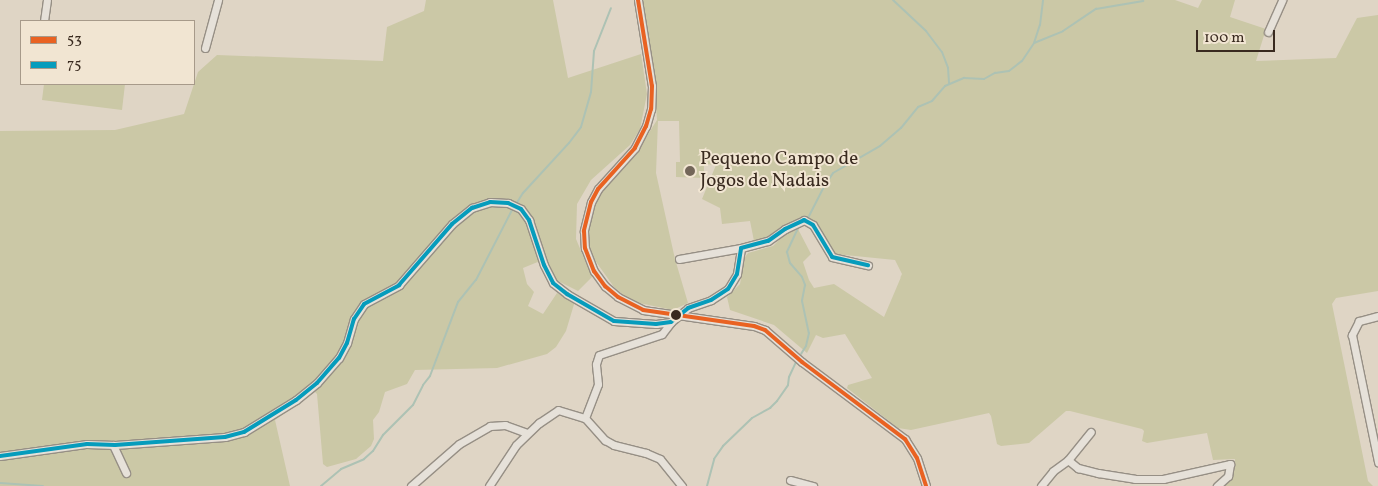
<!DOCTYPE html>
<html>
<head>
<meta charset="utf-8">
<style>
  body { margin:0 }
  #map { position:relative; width:1378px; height:486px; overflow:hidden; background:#dfd5c5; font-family:Vollkorn,serif }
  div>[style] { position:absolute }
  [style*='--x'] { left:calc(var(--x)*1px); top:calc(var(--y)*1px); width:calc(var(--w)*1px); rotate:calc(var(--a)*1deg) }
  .green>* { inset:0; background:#cbc8a6 }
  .stream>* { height:2px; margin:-1px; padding:0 1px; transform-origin:1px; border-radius:1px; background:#adc2b4 }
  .roads { filter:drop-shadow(1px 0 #968f85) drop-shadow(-1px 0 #968f85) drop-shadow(0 1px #968f85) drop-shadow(0 -1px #968f85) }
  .minor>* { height:7px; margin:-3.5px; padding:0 3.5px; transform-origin:3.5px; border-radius:3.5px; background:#e6e1d9 }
  .bus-1>* { height:4px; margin:-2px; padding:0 2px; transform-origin:2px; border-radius:2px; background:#e96222 }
  .bus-2>* { height:4px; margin:-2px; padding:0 2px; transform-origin:2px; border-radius:2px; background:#069cbc }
  .dots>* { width:14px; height:14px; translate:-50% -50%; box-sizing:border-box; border:2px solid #f1e5d2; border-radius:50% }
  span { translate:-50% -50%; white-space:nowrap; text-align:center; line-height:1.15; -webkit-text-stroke:4px #f1e5d2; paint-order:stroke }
  .poi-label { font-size:19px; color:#392a1f }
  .left { translate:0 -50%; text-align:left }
  .legend { position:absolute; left:20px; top:20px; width:175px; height:65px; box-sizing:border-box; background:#f1e5d2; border:1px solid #a79a8a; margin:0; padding:6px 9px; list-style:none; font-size:15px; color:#392a1f }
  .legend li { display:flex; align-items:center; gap:10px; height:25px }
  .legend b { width:25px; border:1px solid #a79a8a }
  .scale { position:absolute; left:1196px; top:30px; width:79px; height:22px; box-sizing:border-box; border:2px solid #392a1f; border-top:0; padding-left:6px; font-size:15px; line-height:18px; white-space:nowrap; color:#392a1f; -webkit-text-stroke:4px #f1e5d2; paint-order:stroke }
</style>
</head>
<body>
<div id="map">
  <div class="green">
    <i style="clip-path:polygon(426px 0,553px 0,568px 78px,641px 54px,647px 94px,640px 129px,630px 145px,591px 180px,577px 204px,576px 239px,592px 277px,578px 291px,556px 280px,545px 259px,523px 268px,527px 284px,534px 292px,528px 306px,543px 314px,557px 293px,575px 301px,566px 331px,556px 347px,547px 354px,497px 368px,415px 370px,407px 384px,385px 392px,379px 412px,373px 420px,374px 439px,371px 446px,356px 459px,327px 467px,323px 464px,317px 394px,315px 392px,275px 420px,290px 486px,0 486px,0 131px,115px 130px,184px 114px,198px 72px,217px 55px,383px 61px,387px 27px,424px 11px)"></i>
    <i style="clip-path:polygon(641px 0,1175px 0,1198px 8px,1202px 0,1235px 0,1230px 17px,1266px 29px,1256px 61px,1336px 58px,1357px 18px,1378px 15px,1378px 291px,1336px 298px,1332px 304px,1368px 481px,1373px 486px,1222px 486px,1234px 473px,1235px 459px,1213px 460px,1207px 433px,1147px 443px,1142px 441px,1144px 431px,1142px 429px,1070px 411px,1066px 411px,1029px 443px,1001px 446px,997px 444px,991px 416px,989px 413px,911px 430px,898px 428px,847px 388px,848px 385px,872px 378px,845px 334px,823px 338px,816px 335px,807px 353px,774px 325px,730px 310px,727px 297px,740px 284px,745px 257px,748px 253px,773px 246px,784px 235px,798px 229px,811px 254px,803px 262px,809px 280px,814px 288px,834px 284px,884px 317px,901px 277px,900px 278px,902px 274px,895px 260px,835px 254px,809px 218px,794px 221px,769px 240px,754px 241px,750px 221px,722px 224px,720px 208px,702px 199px,716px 165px,704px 164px,704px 178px,676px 177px,676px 162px,680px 162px,679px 121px,658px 121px,656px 173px,675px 259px,688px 303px,673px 310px,639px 303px,626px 297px,614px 287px,594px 259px,590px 248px,589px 230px,591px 212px,598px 197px,638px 150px,657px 120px,654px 75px)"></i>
    <i style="clip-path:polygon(44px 84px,125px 84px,122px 110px,42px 100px)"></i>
  </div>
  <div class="stream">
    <i style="--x:893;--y:0;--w:45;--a:43.2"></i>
    <i style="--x:926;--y:31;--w:26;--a:53"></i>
    <i style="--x:942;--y:52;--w:17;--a:69"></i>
    <i style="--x:948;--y:68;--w:16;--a:86"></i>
    <i style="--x:1034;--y:43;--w:31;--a:-22"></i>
    <i style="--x:1063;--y:31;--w:40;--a:-34"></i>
    <i style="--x:1096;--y:9;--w:48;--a:-9.7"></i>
    <i style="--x:516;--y:204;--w:13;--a:-58"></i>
    <i style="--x:523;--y:193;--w:68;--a:-47.4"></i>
    <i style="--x:569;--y:143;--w:20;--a:-53"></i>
    <i style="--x:581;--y:127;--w:36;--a:-74"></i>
    <i style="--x:591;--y:92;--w:41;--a:-85.8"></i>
    <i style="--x:594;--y:51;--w:46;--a:-68.4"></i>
    <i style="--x:807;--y:220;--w:39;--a:-63"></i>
    <i style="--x:825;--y:185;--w:14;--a:-56"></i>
    <i style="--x:833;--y:173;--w:54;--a:-29.9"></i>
    <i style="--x:880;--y:146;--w:28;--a:-41"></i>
    <i style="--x:901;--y:128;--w:27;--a:-51"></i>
    <i style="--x:918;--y:107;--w:15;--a:-23"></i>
    <i style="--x:932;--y:101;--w:20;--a:-49"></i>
    <i style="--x:945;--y:86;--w:21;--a:-23"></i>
    <i style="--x:964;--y:78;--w:20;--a:3"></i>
    <i style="--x:984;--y:79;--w:13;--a:-29"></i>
    <i style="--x:995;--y:73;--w:14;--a:-8"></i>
    <i style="--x:1009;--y:71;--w:16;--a:-38"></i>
    <i style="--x:1022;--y:61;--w:22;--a:-56"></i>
    <i style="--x:1034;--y:43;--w:19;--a:-72"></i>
    <i style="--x:1040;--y:25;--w:25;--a:-83"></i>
    <i style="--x:799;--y:226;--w:29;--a:115"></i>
    <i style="--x:787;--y:252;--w:11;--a:75"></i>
    <i style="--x:790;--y:263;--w:18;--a:49"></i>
    <i style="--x:802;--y:277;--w:9;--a:69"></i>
    <i style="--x:805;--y:285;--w:16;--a:101"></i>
    <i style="--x:802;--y:301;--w:33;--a:78"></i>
    <i style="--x:809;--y:333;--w:13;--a:103"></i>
    <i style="--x:806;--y:346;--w:9;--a:122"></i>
    <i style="--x:0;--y:483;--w:43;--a:4"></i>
    <i style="--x:321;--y:486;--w:26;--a:-40"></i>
    <i style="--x:341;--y:469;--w:25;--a:-23"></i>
    <i style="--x:364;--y:459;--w:12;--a:-42"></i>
    <i style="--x:373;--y:451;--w:19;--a:-58"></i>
    <i style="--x:383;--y:435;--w:42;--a:-45"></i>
    <i style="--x:413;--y:405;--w:22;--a:-63"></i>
    <i style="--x:423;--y:385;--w:11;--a:-52"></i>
    <i style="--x:430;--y:376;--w:79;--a:-69.3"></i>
    <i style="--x:458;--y:302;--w:28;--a:-51"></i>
    <i style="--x:476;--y:280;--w:79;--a:-62.8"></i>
    <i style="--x:707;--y:486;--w:28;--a:-75"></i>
    <i style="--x:714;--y:459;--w:16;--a:-55"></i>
    <i style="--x:723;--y:446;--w:40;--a:-44"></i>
    <i style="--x:752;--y:418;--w:21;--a:-29"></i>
    <i style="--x:770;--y:408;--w:10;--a:-45"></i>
    <i style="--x:777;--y:401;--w:19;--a:-55"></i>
    <i style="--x:788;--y:385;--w:8;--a:-83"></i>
    <i style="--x:789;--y:377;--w:17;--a:-65"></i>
  </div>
  <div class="roads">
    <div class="minor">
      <i style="--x:638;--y:0;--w:87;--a:80.8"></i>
      <i style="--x:652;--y:86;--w:23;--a:92"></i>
      <i style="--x:651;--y:109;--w:18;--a:106"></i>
      <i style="--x:646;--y:126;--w:25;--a:117"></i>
      <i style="--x:635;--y:148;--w:55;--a:132.1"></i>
      <i style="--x:598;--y:189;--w:15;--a:118"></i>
      <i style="--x:591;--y:202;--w:30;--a:104"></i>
      <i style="--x:584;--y:231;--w:17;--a:87"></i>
      <i style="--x:585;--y:248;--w:25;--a:69"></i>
      <i style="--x:594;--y:271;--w:19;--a:54"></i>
      <i style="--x:605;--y:286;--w:17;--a:40"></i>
      <i style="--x:618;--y:297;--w:28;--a:27"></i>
      <i style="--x:643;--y:310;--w:112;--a:8.2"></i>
      <i style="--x:754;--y:326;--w:12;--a:20"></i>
      <i style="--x:765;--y:330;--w:49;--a:40.9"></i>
      <i style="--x:802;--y:362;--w:129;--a:36.8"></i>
      <i style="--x:905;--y:439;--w:22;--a:58"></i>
      <i style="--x:917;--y:458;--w:29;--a:72"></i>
      <i style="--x:44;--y:21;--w:21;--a:-82"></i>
      <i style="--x:1268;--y:32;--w:35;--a:-66"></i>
      <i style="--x:205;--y:48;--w:50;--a:-74.8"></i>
      <i style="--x:679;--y:259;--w:63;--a:-10.1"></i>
      <i style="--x:1378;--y:316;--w:20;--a:165"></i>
      <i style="--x:1359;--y:321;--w:16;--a:117"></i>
      <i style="--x:1352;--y:335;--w:130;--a:78.4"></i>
      <i style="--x:585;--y:418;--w:36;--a:-69"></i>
      <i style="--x:598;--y:384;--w:20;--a:-96"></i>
      <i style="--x:596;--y:364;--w:9;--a:-72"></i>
      <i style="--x:599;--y:355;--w:66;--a:-18.4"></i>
      <i style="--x:662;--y:334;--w:15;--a:-53"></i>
      <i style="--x:585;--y:418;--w:30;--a:48"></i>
      <i style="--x:605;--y:440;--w:10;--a:29"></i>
      <i style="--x:614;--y:445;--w:33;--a:14"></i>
      <i style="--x:646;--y:453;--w:15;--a:23"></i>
      <i style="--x:660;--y:459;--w:35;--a:51"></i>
      <i style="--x:113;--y:445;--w:31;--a:65"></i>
      <i style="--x:0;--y:456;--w:88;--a:-7.9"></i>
      <i style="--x:87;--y:444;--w:28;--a:2"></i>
      <i style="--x:115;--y:445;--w:110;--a:-4.2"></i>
      <i style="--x:225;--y:437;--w:20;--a:-15"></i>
      <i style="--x:244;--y:432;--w:61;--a:-31.6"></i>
      <i style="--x:296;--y:400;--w:27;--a:-39"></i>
      <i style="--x:317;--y:383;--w:33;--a:-49"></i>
      <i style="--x:339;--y:358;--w:17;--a:-62"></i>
      <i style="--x:347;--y:343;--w:25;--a:-74"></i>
      <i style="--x:354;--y:319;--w:18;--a:-56"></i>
      <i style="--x:364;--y:304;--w:40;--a:-28"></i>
      <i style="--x:399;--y:285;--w:81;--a:-49"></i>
      <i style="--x:452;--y:224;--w:26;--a:-39"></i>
      <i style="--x:472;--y:208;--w:19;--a:-18"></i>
      <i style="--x:490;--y:202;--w:18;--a:3"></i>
      <i style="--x:508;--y:203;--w:14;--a:25"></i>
      <i style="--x:521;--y:209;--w:14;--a:54"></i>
      <i style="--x:529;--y:220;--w:47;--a:71.6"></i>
      <i style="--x:544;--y:265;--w:20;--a:63"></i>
      <i style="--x:553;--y:283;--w:18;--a:38"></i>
      <i style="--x:567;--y:294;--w:54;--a:29.9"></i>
      <i style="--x:614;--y:321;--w:42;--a:4.1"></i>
      <i style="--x:656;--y:324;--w:15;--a:-8"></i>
      <i style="--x:671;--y:322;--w:22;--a:-39"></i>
      <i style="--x:688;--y:308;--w:24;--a:-19"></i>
      <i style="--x:711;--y:300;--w:20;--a:-33"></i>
      <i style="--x:728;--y:289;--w:17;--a:-59"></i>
      <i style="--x:737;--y:274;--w:26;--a:-81"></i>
      <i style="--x:741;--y:248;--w:28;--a:-15"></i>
      <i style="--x:768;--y:241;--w:21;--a:-35"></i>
      <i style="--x:785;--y:229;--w:21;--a:-25"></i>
      <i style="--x:804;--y:220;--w:10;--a:29"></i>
      <i style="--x:813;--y:225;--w:37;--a:59"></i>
      <i style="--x:832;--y:257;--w:37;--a:13"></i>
      <i style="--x:1068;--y:460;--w:36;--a:-51"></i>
      <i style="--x:790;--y:480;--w:24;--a:15"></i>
      <i style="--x:411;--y:486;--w:64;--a:-41.2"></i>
      <i style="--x:459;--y:444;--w:36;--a:-30"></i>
      <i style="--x:490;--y:426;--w:15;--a:-4"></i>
      <i style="--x:505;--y:425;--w:23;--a:20"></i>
      <i style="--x:489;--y:486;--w:49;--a:-56.6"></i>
      <i style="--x:516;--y:445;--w:32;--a:-44"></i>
      <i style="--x:539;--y:423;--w:23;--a:-34"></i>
      <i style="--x:558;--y:410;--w:28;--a:17"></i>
      <i style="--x:1041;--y:486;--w:19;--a:-51"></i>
      <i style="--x:1053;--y:471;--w:19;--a:-36"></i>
      <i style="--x:1068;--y:460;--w:13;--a:39"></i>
      <i style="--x:1078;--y:468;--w:21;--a:14"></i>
      <i style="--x:1098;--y:473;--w:37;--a:9"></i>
      <i style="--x:1135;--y:479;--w:28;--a:0"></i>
      <i style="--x:1163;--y:479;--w:69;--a:-12.6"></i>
      <i style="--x:1230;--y:464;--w:12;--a:99"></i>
      <i style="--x:1228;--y:476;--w:15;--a:138"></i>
    </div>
  </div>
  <div class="bus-1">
    <i style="--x:638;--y:0;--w:87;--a:80.8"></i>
    <i style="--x:652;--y:86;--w:23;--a:92"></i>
    <i style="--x:651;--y:109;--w:18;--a:106"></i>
    <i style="--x:646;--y:126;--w:25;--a:117"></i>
    <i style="--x:635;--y:148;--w:55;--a:132.1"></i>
    <i style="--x:598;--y:189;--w:15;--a:118"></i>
    <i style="--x:591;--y:202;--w:30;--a:104"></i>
    <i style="--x:584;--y:231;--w:17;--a:87"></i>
    <i style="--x:585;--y:248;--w:25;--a:69"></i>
    <i style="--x:594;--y:271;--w:19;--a:54"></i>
    <i style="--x:605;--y:286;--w:17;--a:40"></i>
    <i style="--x:618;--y:297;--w:28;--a:27"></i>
    <i style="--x:643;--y:310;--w:112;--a:8.2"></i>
    <i style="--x:754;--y:326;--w:12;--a:20"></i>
    <i style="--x:765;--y:330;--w:49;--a:40.9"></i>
    <i style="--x:802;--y:362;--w:129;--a:36.8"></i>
    <i style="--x:905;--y:439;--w:22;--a:58"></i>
    <i style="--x:917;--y:458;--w:29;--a:72"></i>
  </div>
  <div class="bus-2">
    <i style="--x:0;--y:456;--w:88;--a:-7.9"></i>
    <i style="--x:87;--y:444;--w:28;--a:2"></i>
    <i style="--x:115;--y:445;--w:110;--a:-4.2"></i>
    <i style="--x:225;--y:437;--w:20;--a:-15"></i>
    <i style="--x:244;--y:432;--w:61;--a:-31.6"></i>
    <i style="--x:296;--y:400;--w:27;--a:-39"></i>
    <i style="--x:317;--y:383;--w:33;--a:-49"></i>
    <i style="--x:339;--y:358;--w:17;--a:-62"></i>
    <i style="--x:347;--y:343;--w:25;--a:-74"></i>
    <i style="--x:354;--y:319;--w:18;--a:-56"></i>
    <i style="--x:364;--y:304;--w:40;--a:-28"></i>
    <i style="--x:399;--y:285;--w:81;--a:-49"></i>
    <i style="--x:452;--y:224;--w:26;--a:-39"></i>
    <i style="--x:472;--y:208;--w:19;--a:-18"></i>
    <i style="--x:490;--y:202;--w:18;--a:3"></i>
    <i style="--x:508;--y:203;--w:14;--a:25"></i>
    <i style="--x:521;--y:209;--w:14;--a:54"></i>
    <i style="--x:529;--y:220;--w:47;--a:71.6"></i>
    <i style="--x:544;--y:265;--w:20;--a:63"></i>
    <i style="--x:553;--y:283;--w:18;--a:38"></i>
    <i style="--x:567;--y:294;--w:54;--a:29.9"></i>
    <i style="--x:614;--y:321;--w:42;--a:4.1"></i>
    <i style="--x:656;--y:324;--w:15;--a:-8"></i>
    <i style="--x:671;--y:322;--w:22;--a:-39"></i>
    <i style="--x:688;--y:308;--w:24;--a:-19"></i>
    <i style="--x:711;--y:300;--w:20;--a:-33"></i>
    <i style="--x:728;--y:289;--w:17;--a:-59"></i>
    <i style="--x:737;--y:274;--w:26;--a:-81"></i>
    <i style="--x:741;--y:248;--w:28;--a:-15"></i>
    <i style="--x:768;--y:241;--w:21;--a:-35"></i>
    <i style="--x:785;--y:229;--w:21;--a:-25"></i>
    <i style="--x:804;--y:220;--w:10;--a:29"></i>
    <i style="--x:813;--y:225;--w:37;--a:59"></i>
    <i style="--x:832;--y:257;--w:37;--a:13"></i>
  </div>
  <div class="dots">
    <i style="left:690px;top:171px;background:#736659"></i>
    <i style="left:676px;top:315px;background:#392a1f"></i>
  </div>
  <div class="poi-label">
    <span class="left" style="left:700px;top:171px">Pequeno Campo de<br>Jogos de Nadais</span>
  </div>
  <ul class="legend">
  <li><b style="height:6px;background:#e96222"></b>53</li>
  <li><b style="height:6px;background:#069cbc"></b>75</li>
  </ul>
  <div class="scale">100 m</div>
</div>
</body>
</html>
